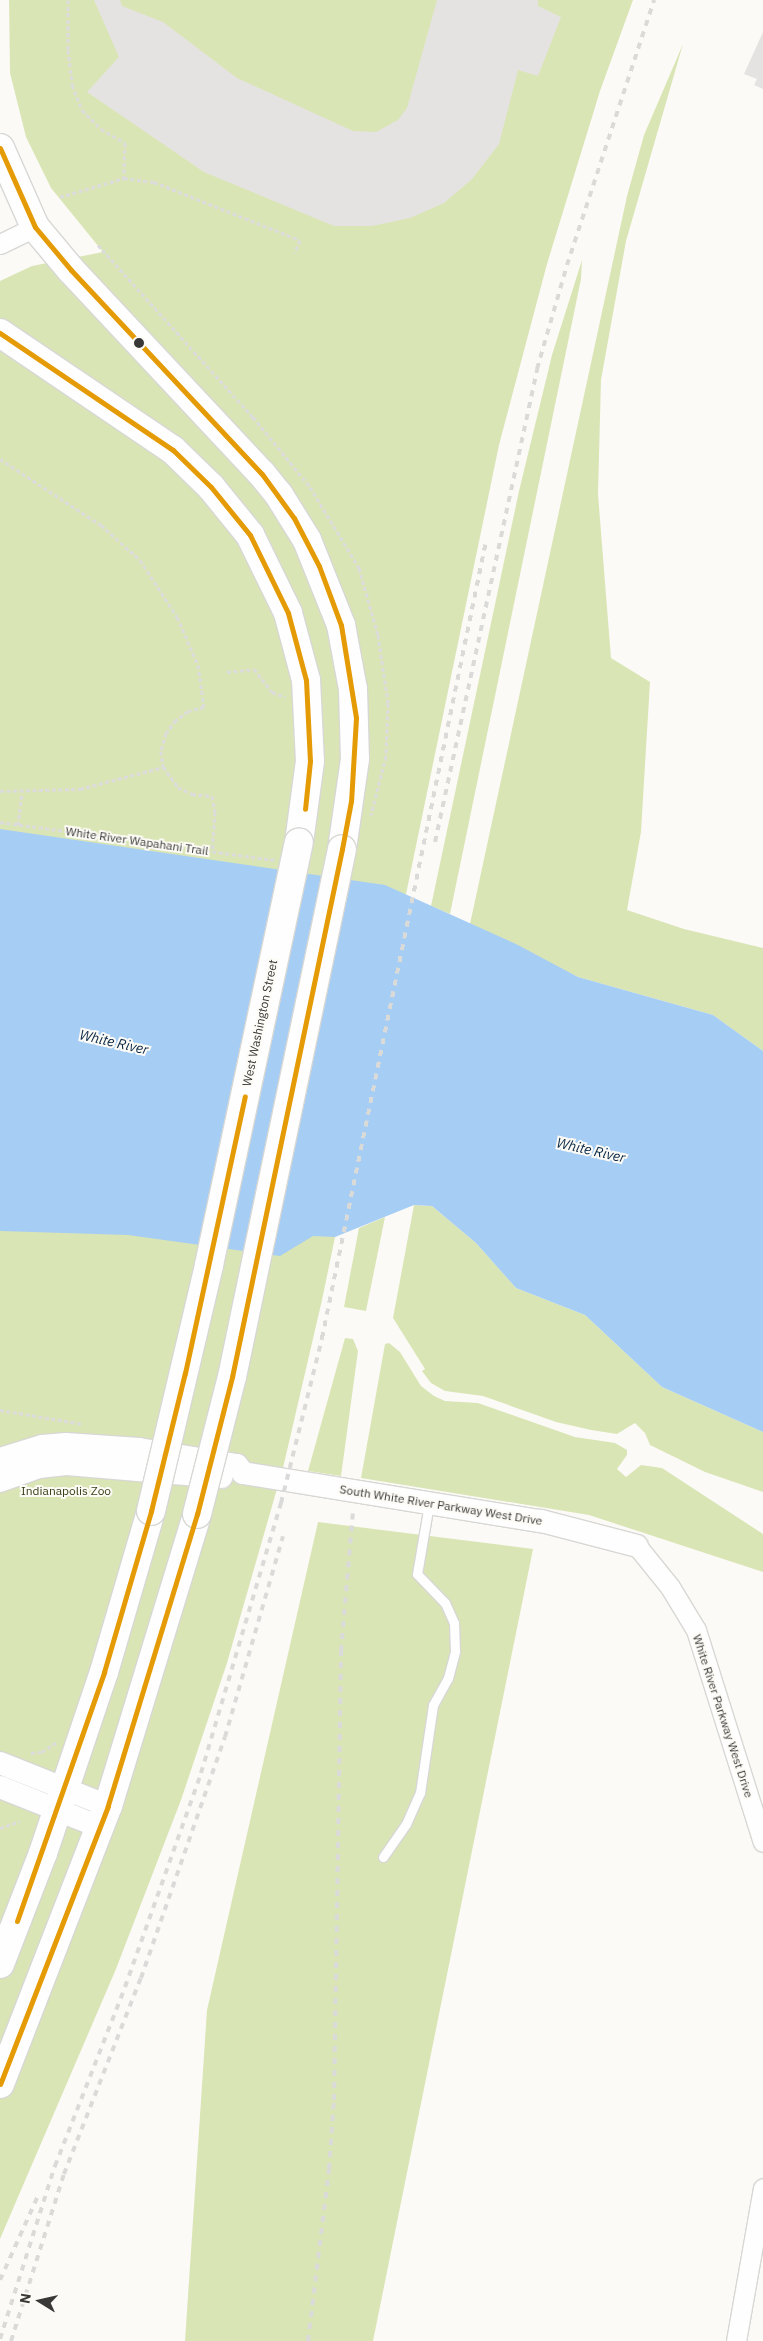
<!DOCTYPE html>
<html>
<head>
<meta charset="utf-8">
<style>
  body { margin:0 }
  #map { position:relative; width:763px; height:2341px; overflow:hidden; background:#fcfaf7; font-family:"IBM Plex Sans",sans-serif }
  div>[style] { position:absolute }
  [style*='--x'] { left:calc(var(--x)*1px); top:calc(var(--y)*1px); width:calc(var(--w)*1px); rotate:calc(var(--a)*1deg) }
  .green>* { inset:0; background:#dae5b6 }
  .water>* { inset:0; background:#a6cdf4 }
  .building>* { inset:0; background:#e5e3e1 }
  .path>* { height:3px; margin-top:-1.5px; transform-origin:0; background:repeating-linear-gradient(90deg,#dcdbdb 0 4px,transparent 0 6.5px) }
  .roads { filter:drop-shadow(1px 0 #d7d7d4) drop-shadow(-1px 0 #d7d7d4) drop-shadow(0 1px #d7d7d4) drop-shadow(0 -1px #d7d7d4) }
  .service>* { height:9px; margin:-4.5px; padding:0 4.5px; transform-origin:4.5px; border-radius:4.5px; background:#fffefe }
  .minor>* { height:19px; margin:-9.5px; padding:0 9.5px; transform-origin:9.5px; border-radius:9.5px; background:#fffefe }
  .tertiary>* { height:22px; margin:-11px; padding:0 11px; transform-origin:11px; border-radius:11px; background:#fffefe }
  .primary>* { height:28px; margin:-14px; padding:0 14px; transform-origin:14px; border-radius:14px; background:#fffefe }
  .rail>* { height:4px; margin-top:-2px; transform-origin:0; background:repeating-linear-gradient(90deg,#dadad9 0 6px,transparent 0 12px) }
  .bridges { filter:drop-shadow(1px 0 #d7d7d4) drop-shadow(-1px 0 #d7d7d4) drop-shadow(0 1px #d7d7d4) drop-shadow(0 -1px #d7d7d4) }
  .primary-bridge>* { height:28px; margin:-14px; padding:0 14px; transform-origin:14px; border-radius:14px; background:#fffefe }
  .bus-1>* { height:5px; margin:-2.5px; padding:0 2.5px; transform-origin:2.5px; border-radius:2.5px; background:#e49b05 }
  .dots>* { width:14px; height:14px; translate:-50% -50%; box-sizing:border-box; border:2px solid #fdfbf6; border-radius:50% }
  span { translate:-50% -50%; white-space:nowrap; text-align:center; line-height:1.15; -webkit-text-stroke:4px #fdfbf6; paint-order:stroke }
  .street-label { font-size:12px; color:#383836 }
  .park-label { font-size:12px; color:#353e15 }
  .water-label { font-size:14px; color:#0c2a46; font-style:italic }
  .north { position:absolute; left:15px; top:2276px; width:50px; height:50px; -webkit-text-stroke:4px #fdfbf6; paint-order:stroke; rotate:280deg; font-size:14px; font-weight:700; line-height:20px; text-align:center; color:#383836 }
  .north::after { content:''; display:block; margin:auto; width:18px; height:22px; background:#383836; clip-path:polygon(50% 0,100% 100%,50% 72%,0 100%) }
</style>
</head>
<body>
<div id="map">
  <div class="green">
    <i style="clip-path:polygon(9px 0,633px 0,600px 91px,547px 264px,499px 445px,322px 1300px,283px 1468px,227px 1663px,181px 1800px,116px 1969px,0 2239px,0 281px,32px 266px,103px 252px,51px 188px,26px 137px,10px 73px)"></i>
    <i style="clip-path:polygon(683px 44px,626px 241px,601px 380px,598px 494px,611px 658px,650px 682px,641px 832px,627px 910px,684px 929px,763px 948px,763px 1051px,713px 1015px,578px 977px,470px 924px,627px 196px,644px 135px)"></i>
    <i style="clip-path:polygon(582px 260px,581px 279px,450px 914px,431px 906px,519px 491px,552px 355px)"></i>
    <i style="clip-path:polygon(414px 1205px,432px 1206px,476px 1243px,516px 1288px,585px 1315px,662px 1387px,763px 1432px,763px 1492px,705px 1472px,650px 1445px,645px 1433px,635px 1423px,617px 1434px,591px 1430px,556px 1422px,483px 1396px,445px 1391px,431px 1383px,422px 1371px,425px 1369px,393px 1318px)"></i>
    <i style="clip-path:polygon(385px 1217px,366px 1311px,344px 1307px,359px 1228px)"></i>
    <i style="clip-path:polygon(345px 1338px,353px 1339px,358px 1351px,341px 1476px,308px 1471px)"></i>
    <i style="clip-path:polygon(389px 1343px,400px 1352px,421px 1386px,434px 1396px,445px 1401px,478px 1403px,575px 1437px,615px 1443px,627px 1450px,627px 1455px,617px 1469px,626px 1477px,641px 1465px,662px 1468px,763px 1534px,763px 1572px,589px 1515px,361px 1478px,385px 1344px)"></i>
    <i style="clip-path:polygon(318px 1522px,533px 1549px,373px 2341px,185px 2341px,207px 2010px)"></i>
  </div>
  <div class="water">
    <i style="clip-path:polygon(0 829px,385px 885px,516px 944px,578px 977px,713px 1015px,763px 1051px,763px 1432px,662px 1387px,585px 1315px,516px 1288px,476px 1243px,432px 1206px,414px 1205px,335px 1237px,313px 1236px,280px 1256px,128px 1235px,0 1231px)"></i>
  </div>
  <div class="building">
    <i style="clip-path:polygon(94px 0,120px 0,122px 6px,163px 22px,237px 78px,353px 131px,376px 132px,398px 120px,407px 108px,437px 0,538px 0,538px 6px,561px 17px,538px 76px,518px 70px,499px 144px,472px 179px,444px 203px,410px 218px,372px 226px,334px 226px,204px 172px,87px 92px,119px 57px)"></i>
    <i style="clip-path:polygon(763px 32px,763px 89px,754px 85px,757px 79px,744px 74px)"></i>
  </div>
  <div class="path">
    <i style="--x:68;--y:0;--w:50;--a:90"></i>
    <i style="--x:68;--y:50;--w:35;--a:83"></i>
    <i style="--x:72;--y:85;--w:27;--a:68"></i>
    <i style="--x:82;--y:110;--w:27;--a:45"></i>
    <i style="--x:101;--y:129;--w:28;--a:30"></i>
    <i style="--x:125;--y:143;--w:35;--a:92"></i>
    <i style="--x:60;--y:197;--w:67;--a:-16.5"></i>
    <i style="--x:124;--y:178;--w:30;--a:8"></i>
    <i style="--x:154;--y:182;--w:157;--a:21.7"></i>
    <i style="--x:300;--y:240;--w:14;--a:111"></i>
    <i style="--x:98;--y:245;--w:232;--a:48"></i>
    <i style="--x:253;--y:417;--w:90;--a:50.8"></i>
    <i style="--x:310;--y:487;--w:95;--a:58.8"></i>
    <i style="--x:359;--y:568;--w:70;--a:74.2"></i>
    <i style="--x:378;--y:635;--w:69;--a:81.6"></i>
    <i style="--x:388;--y:703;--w:53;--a:92.2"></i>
    <i style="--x:386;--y:756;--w:61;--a:104.3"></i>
    <i style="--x:0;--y:459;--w:121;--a:33.2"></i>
    <i style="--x:101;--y:525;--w:52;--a:41.9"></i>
    <i style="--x:140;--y:560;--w:68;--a:57"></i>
    <i style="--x:177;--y:617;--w:52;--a:66.4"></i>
    <i style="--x:198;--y:665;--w:42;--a:81.9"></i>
    <i style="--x:204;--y:707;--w:16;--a:166"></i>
    <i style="--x:188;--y:711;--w:15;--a:143"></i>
    <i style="--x:176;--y:720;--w:16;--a:128"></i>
    <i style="--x:166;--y:733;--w:19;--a:106"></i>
    <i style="--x:161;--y:751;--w:16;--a:83"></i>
    <i style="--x:163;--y:767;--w:25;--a:53"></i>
    <i style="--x:178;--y:787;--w:16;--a:27"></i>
    <i style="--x:192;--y:794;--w:20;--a:6"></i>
    <i style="--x:212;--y:796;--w:16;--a:79"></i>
    <i style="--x:215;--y:812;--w:39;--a:94"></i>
    <i style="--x:227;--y:672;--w:27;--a:-6"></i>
    <i style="--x:254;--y:669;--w:29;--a:52"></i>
    <i style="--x:272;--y:692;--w:14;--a:21"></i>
    <i style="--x:0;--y:791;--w:80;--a:-1.4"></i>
    <i style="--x:80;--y:789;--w:86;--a:-14.8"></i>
    <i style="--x:0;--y:822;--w:277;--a:7.9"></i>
    <i style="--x:18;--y:825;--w:33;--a:-83"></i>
    <i style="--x:0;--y:1410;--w:84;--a:9.6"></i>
    <i style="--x:31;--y:1753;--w:11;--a:-5"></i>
    <i style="--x:42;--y:1752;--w:18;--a:-34"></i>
    <i style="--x:0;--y:1828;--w:21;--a:-19"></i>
  </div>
  <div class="roads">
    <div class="service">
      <i style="--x:383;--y:1857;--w:40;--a:-55.1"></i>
      <i style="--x:406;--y:1824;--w:34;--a:-66"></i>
      <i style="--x:420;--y:1793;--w:89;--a:-81.6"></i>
      <i style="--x:433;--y:1705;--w:31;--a:-61"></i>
      <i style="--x:448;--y:1678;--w:28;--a:-75"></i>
      <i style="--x:455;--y:1651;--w:28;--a:-92"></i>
      <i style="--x:454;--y:1623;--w:22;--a:-114"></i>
      <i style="--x:445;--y:1603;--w:40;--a:-134"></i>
      <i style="--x:417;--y:1574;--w:71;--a:-80.3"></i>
    </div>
    <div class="minor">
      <i style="--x:0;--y:244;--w:39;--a:-26"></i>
      <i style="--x:637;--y:1546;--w:53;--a:51.2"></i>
      <i style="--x:670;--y:1587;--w:50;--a:58.8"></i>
      <i style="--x:696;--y:1630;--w:222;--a:72.5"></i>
      <i style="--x:736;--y:2341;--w:155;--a:-80"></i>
    </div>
    <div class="tertiary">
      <i style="--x:0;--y:1459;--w:44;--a:-17.2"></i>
      <i style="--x:42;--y:1446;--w:24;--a:-5"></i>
      <i style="--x:66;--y:1444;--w:73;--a:3.9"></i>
      <i style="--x:139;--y:1449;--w:99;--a:9.3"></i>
      <i style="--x:237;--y:1465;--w:10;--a:53"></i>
      <i style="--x:243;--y:1473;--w:302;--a:9.2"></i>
      <i style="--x:541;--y:1521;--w:99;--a:14.6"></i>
      <i style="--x:0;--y:1481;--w:41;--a:-19.7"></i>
      <i style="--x:39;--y:1467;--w:27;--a:-6"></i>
      <i style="--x:66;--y:1464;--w:156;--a:4.8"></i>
      <i style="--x:0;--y:1763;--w:116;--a:21.7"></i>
      <i style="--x:0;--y:1787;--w:108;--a:21.8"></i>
    </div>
    <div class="primary">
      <i style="--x:0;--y:148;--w:86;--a:66.1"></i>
      <i style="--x:35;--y:227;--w:56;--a:50.1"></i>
      <i style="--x:71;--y:270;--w:279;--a:46.9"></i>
      <i style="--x:262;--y:474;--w:27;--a:51"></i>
      <i style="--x:279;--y:495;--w:53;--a:58.1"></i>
      <i style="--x:307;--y:540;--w:92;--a:68.2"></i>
      <i style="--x:341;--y:625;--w:65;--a:79.4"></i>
      <i style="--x:353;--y:689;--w:70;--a:88.4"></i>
      <i style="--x:355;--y:759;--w:91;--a:98.2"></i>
      <i style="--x:0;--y:333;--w:209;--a:34.1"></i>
      <i style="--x:173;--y:450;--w:53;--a:44.2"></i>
      <i style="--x:211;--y:487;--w:62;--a:50.9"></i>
      <i style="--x:250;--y:535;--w:87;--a:64"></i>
      <i style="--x:288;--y:613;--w:69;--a:75"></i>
      <i style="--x:306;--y:680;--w:81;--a:87.2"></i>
      <i style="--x:310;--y:761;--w:82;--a:97.7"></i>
      <i style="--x:0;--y:1964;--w:119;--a:-68.8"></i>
      <i style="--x:43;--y:1853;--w:191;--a:-71.4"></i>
      <i style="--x:104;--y:1672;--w:168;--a:-73.7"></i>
      <i style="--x:0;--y:2084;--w:298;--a:-68.8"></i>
      <i style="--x:108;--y:1806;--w:305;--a:-73"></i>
    </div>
  </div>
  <div class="rail">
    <i style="--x:435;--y:842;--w:484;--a:-77.8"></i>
    <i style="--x:537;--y:369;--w:108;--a:-73.9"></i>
    <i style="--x:567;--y:265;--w:279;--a:-71.8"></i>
    <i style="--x:0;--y:2280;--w:92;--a:-65.7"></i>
    <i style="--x:0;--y:2339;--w:182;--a:-72.4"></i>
    <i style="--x:55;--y:2166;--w:192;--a:-68.6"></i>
    <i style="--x:125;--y:1987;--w:227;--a:-70.4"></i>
    <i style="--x:201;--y:1773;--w:282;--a:-73.5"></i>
    <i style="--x:281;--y:1503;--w:170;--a:-76"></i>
    <i style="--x:322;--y:1338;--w:814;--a:-78.37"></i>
    <i style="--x:11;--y:2341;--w:175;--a:-72.4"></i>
    <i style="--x:64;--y:2174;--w:211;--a:-68.6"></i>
    <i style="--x:141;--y:1978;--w:255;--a:-70.8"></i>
    <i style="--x:225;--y:1737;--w:209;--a:-73.9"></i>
    <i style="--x:308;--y:2341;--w:173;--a:-83"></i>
    <i style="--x:329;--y:2169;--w:69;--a:-85.9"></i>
    <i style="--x:334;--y:2100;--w:449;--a:-89.1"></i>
    <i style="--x:341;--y:1651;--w:141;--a:-85.1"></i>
  </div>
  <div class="bridges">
    <div class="primary-bridge">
      <i style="--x:151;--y:1511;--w:253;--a:-76.7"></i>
      <i style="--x:209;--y:1265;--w:432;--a:-78"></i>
      <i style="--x:197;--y:1514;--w:141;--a:-75.7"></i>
      <i style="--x:232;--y:1377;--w:539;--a:-78.23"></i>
    </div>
  </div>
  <div class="bus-1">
    <i style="--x:0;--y:148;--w:86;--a:66.1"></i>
    <i style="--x:35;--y:227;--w:56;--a:50.1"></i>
    <i style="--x:71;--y:270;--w:279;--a:46.9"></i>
    <i style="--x:262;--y:474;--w:54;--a:54"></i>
    <i style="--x:294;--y:518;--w:54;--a:62.5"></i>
    <i style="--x:319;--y:566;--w:63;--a:69.6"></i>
    <i style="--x:341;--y:625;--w:94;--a:80.8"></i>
    <i style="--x:356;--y:718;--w:83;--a:93.4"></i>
    <i style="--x:351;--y:801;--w:49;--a:100.6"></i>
    <i style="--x:342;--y:849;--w:539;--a:101.77"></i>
    <i style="--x:232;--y:1377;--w:141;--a:104.3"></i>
    <i style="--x:197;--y:1514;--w:305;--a:107"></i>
    <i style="--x:108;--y:1806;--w:298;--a:111.2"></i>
    <i style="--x:0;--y:333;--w:209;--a:34.1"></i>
    <i style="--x:173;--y:450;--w:53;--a:44.2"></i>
    <i style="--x:211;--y:487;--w:62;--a:50.9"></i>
    <i style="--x:250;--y:535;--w:87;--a:64"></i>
    <i style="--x:288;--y:613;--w:69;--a:75"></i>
    <i style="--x:306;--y:680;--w:81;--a:87.2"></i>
    <i style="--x:310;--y:761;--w:48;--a:95.9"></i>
    <i style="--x:17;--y:1921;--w:264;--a:-70.7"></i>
    <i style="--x:104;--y:1672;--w:168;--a:-73.7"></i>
    <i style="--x:151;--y:1511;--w:142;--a:-76.2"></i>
    <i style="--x:185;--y:1373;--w:283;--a:-77.8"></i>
  </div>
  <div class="dots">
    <i style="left:139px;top:343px;background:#383836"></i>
  </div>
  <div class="street-label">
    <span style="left:137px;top:841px;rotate:8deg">White River Wapahani Trail</span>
    <span style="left:260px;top:1023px;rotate:-78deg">West Washington Street</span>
    <span style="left:441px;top:1505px;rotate:9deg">South White River Parkway West Drive</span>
    <span style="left:723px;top:1716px;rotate:72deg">White River Parkway West Drive</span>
  </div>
  <div class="park-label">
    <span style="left:66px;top:1491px">Indianapolis Zoo</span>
  </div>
  <div class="water-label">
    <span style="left:114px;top:1042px;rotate:13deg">White River</span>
    <span style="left:591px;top:1150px;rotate:13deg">White River</span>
  </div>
  <div class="north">N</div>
</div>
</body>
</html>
